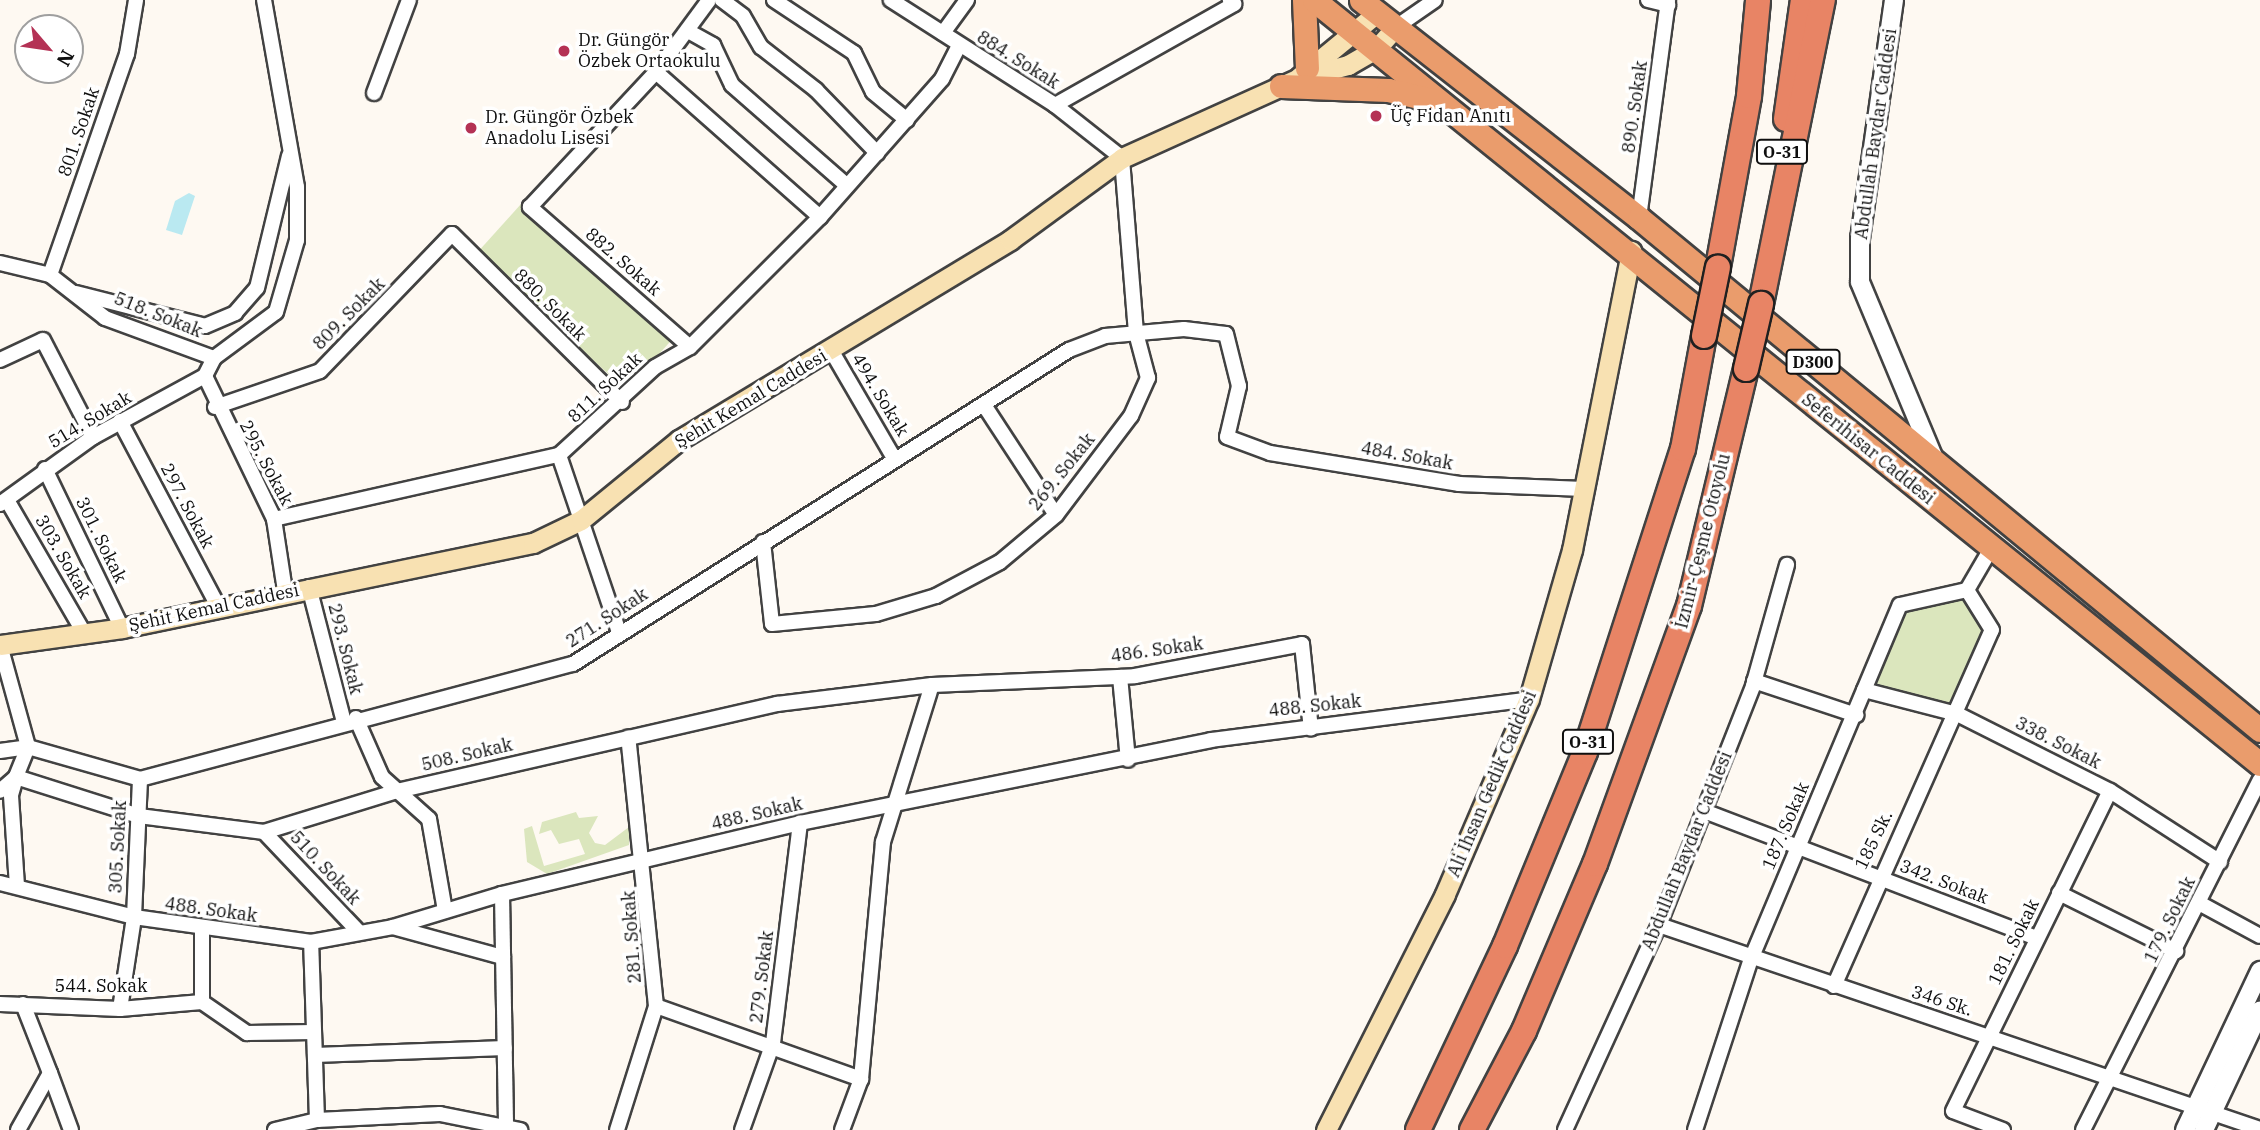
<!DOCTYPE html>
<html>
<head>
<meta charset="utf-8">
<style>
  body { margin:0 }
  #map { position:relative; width:2260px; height:1130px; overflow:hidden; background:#fef9f2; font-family:"IBM Plex Serif",serif }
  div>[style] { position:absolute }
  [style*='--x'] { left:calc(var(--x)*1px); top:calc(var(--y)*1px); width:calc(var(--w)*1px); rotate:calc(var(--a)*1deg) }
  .green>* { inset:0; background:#dbe6bd; transform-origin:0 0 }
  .water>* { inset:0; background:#bae9f1 }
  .roads { filter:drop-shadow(2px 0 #424242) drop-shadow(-2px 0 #424242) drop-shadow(0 2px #424242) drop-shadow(0 -2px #424242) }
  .minor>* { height:14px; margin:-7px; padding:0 7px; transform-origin:7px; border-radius:7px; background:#fff }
  .tertiary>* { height:18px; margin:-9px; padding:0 9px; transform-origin:9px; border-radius:9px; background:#fff }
  .secondary>* { height:19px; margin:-9.5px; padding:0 9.5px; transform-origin:9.5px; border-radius:9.5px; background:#f8e1b2 }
  .trunk>* { height:23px; margin:-11.5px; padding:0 11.5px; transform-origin:11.5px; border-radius:11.5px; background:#ea9c6c }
  .motorway>* { height:24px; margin:-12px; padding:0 12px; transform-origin:12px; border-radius:12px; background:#e88465 }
  .bridges { filter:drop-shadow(2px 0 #202020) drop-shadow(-2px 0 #202020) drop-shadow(0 2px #202020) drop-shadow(0 -2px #202020) }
  .motorway-bridge>* { height:24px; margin:-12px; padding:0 12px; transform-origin:12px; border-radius:12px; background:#e88465 }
  .dots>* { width:19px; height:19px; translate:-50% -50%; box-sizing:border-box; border:4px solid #fff; border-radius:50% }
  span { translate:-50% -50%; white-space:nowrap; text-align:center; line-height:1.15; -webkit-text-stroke:7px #fff; paint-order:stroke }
  .shield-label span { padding:2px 5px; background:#fff; border:2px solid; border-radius:5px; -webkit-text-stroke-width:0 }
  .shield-label { font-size:16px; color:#0f0f0f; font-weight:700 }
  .poi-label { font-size:18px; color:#0f0f0f }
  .left { translate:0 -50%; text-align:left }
  .street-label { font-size:18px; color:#0f0f0f }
  .north { position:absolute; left:14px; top:14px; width:70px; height:70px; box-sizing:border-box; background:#fff; border:2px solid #9f9f9f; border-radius:50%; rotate:119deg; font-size:19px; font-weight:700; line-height:28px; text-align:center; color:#0f0f0f }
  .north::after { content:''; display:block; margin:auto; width:24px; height:32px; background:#b43255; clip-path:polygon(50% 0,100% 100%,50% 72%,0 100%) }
</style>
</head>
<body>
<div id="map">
  <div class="green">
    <i style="left:521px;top:204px;width:203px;height:68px;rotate:42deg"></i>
    <i style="clip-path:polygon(1967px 590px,1992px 630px,1957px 714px,1864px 690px,1900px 605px)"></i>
    <i style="clip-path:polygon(576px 812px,579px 818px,598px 816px,589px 833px,595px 843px,605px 845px,629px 827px,629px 845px,547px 874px,527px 862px,524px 829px,532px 826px,544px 866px,585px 854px,579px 839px,559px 844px,551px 830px,539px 834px,542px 822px)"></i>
  </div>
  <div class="water">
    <i style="clip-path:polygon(189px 193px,195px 196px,182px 235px,166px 230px,175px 201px)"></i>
  </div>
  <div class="roads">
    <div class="minor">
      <i style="--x:722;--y:0;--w:26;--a:37"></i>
      <i style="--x:743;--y:16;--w:36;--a:60"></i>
      <i style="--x:761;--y:47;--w:70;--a:38"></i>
      <i style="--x:816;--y:90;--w:88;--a:45.9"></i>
      <i style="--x:774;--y:0;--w:96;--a:33.5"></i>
      <i style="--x:854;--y:53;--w:43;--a:64"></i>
      <i style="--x:873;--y:92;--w:44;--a:39.5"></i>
      <i style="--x:1648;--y:0;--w:21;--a:14"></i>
      <i style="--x:1396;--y:27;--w:47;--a:-34.7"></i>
      <i style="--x:688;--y:31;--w:29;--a:29"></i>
      <i style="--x:713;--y:45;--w:44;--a:64.6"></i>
      <i style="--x:732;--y:85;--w:150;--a:41.2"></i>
      <i style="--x:943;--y:33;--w:41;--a:-54"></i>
      <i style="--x:656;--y:72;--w:219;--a:41.5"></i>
      <i style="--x:374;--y:93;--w:99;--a:-69.4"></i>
      <i style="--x:1055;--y:105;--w:206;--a:-29.4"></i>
      <i style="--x:1234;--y:4;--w:6;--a:-135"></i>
      <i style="--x:1639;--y:218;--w:220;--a:-82.4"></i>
      <i style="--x:0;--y:263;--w:51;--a:13.5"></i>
      <i style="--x:50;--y:275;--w:70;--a:38"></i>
      <i style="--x:105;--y:318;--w:116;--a:20.2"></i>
      <i style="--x:50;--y:275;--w:234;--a:-70.8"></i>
      <i style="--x:127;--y:54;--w:55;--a:-80.5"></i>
      <i style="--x:76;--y:293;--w:133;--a:14.3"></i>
      <i style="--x:205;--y:326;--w:33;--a:-23"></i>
      <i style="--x:235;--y:313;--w:33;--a:-49"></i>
      <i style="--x:257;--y:288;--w:136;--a:-76.4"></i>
      <i style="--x:690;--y:347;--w:213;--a:-138.8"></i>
      <i style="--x:530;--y:207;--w:185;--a:-47"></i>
      <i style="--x:656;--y:72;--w:89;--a:-53.6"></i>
      <i style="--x:831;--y:350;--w:127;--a:59.8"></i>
      <i style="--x:214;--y:358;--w:77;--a:-36.6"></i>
      <i style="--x:276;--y:312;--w:75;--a:-73.7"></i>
      <i style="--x:297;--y:240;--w:53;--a:-90"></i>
      <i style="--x:297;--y:187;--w:190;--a:-100"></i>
      <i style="--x:214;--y:358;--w:20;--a:117"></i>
      <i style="--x:205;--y:376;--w:159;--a:64.2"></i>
      <i style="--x:274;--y:519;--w:73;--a:81.3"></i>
      <i style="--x:0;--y:360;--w:47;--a:-24.9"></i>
      <i style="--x:43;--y:340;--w:109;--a:62.7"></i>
      <i style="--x:984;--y:405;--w:131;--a:56.8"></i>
      <i style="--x:215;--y:407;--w:111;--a:-18.9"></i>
      <i style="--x:320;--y:371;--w:190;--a:-46.1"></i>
      <i style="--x:452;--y:234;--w:239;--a:44.7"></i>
      <i style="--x:120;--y:421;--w:212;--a:62.1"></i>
      <i style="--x:559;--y:455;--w:187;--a:71.3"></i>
      <i style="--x:45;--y:469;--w:177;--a:64.2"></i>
      <i style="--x:7;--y:500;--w:154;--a:59.9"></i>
      <i style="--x:0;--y:504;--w:115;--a:-35.8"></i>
      <i style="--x:93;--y:437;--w:128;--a:-28.6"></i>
      <i style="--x:274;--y:519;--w:292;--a:-12.7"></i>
      <i style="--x:559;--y:455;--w:130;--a:-42.5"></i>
      <i style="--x:655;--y:367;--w:40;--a:-29.7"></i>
      <i style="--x:690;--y:347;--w:184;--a:-45"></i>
      <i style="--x:820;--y:217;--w:184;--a:-48.5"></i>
      <i style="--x:942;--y:79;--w:37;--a:-63"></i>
      <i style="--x:763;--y:542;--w:82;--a:83.7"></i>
      <i style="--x:772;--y:624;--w:104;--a:-5.5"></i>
      <i style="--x:876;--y:614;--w:63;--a:-16.7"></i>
      <i style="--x:936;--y:596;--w:72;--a:-28"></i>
      <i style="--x:1000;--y:562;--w:73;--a:-40"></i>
      <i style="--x:1056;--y:515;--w:124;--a:-52.9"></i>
      <i style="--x:1131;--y:416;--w:42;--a:-65.9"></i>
      <i style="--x:1148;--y:378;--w:47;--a:-104.9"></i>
      <i style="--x:1136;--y:333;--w:176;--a:-94.6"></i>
      <i style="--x:1122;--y:158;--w:85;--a:-141.7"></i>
      <i style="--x:1055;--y:105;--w:195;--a:-147.4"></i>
      <i style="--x:309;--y:587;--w:139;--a:75.5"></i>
      <i style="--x:1967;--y:590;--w:50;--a:-59.8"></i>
      <i style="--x:0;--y:645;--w:106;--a:74.6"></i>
      <i style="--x:28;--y:747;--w:32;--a:112"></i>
      <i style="--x:16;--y:777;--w:21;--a:139"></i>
      <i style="--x:1120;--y:677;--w:83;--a:84.5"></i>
      <i style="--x:1754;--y:681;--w:108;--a:18.4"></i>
      <i style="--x:1864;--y:690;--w:96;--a:14.5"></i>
      <i style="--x:1957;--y:714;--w:171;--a:26.7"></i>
      <i style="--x:2110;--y:791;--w:131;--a:32.8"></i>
      <i style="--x:356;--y:718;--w:64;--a:66.2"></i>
      <i style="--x:382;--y:777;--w:63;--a:41.8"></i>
      <i style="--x:429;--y:819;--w:93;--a:80.1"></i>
      <i style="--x:0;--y:751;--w:28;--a:-8"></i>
      <i style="--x:28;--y:747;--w:116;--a:15.9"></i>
      <i style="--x:140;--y:779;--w:448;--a:-14.9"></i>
      <i style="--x:573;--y:664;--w:587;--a:-32.34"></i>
      <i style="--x:1069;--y:350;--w:39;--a:-21"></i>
      <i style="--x:1105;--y:336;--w:79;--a:-5.1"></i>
      <i style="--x:1184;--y:329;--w:42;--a:6.8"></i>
      <i style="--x:1226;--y:334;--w:54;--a:76"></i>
      <i style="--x:1239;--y:386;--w:52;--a:103.2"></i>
      <i style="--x:1227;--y:437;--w:46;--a:20.4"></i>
      <i style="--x:1270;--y:453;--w:192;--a:9.3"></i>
      <i style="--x:1459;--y:484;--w:125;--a:2.3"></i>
      <i style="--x:1704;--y:811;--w:356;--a:20.9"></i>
      <i style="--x:264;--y:832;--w:137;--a:46.5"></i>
      <i style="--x:0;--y:883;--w:138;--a:14.2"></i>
      <i style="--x:134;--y:917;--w:179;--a:8"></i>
      <i style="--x:311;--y:942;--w:83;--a:-10.4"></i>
      <i style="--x:393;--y:927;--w:114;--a:-16.8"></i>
      <i style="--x:502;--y:894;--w:306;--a:-13.4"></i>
      <i style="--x:800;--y:823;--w:419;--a:-11.4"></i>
      <i style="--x:1211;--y:740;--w:321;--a:-7.3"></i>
      <i style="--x:17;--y:886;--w:91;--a:-93.8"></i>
      <i style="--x:11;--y:795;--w:19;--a:-74"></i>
      <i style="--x:16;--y:777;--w:129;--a:17.6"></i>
      <i style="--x:139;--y:816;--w:126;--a:7.3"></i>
      <i style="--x:264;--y:832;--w:139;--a:-17.1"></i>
      <i style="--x:397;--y:791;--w:390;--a:-12.9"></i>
      <i style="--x:777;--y:704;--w:156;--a:-7"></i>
      <i style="--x:932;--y:685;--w:203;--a:-2.5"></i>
      <i style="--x:1135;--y:676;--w:170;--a:-10.8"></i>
      <i style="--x:1302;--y:644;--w:85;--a:84"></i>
      <i style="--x:2059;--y:893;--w:131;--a:26.4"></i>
      <i style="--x:502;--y:894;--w:233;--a:89"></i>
      <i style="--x:2199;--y:903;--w:69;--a:28.4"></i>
      <i style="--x:1659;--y:925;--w:635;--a:18.75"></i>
      <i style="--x:393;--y:927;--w:114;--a:15.3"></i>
      <i style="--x:202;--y:930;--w:72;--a:90"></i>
      <i style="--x:1834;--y:986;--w:389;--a:-66.1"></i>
      <i style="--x:1992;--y:630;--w:47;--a:-122"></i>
      <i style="--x:202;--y:1002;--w:55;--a:34.6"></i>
      <i style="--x:247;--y:1033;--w:67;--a:-0.9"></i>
      <i style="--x:0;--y:1004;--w:120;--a:2.4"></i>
      <i style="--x:120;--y:1009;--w:82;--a:-4.9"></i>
      <i style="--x:656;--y:1006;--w:218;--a:19.6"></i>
      <i style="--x:120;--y:1009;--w:93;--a:-81.3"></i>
      <i style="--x:134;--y:917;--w:138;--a:-87.5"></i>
      <i style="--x:315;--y:1055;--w:190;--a:-2.1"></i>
      <i style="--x:50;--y:1073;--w:61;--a:69.8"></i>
      <i style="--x:317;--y:1120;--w:123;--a:-2.8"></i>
      <i style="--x:440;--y:1114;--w:82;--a:11.3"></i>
      <i style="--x:18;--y:1130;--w:65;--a:-60.7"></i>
      <i style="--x:50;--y:1073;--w:74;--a:-111.4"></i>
      <i style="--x:275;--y:1130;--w:43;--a:-13.4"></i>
      <i style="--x:317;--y:1120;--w:178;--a:-91.9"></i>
      <i style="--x:617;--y:1130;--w:130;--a:-72.5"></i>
      <i style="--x:656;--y:1006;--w:270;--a:-95.9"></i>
      <i style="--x:742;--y:1130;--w:92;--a:-70.4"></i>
      <i style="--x:773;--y:1043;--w:222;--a:-83"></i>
      <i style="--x:842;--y:1130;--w:54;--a:-69.6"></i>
      <i style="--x:861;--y:1079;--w:238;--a:-84.7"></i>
      <i style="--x:883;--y:842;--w:164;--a:-72.7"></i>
      <i style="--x:1565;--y:1130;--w:226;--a:-65.4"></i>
      <i style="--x:1659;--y:925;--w:257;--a:-68.5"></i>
      <i style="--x:1753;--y:686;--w:126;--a:-74.3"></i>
      <i style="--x:1695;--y:1130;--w:180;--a:-71.9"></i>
      <i style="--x:1751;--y:959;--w:384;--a:-67.2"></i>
      <i style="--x:1900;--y:605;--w:69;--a:-12.6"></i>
      <i style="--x:2003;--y:1130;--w:53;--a:-159.2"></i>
      <i style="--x:1953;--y:1111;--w:356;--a:-63.9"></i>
      <i style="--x:2083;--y:1130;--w:392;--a:-63.2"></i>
    </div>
    <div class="tertiary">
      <i style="--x:1894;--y:0;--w:240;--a:98.1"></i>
      <i style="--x:1860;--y:238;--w:44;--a:90"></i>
      <i style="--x:1860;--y:282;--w:197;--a:67.3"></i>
      <i style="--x:2185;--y:1130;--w:176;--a:-64.7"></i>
      <i style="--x:2204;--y:1130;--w:132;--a:-64.8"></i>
    </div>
    <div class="secondary">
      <i style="--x:1299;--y:77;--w:101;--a:-39.4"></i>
      <i style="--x:0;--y:645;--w:123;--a:-7.9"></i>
      <i style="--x:122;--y:628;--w:420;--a:-11.7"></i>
      <i style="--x:533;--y:543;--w:53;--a:-25.6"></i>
      <i style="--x:581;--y:520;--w:127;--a:-39.2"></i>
      <i style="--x:679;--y:440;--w:387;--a:-31.1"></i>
      <i style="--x:1010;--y:240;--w:139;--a:-36.2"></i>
      <i style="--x:1122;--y:158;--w:194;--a:-24.3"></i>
      <i style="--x:1299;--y:78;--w:51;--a:-14.9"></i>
      <i style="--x:1348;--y:65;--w:32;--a:-30"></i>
      <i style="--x:1376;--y:49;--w:30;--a:-48"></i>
      <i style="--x:1326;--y:1130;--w:264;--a:-63.2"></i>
      <i style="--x:1445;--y:894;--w:212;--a:-66.7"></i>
      <i style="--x:1529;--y:699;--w:155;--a:-73.9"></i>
      <i style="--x:1572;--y:550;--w:305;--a:-78.8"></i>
    </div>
    <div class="trunk">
      <i style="--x:1304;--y:0;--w:68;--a:87.5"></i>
      <i style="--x:1314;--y:0;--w:1216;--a:38.92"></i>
      <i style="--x:1361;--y:0;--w:353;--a:38.1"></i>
      <i style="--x:1639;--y:218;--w:805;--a:39.5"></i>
      <i style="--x:1281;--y:86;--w:107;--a:2.1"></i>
      <i style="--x:1388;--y:90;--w:50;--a:12.7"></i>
    </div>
    <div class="motorway">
      <i style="--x:1786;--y:119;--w:120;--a:-81.9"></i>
      <i style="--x:1718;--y:267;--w:174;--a:-79.7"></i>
      <i style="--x:1749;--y:96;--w:96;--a:-84.6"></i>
      <i style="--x:1761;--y:304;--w:310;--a:-78.5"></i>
      <i style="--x:1418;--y:1130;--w:204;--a:-64.7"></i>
      <i style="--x:1505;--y:946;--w:210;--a:-67.6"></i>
      <i style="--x:1585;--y:752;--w:318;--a:-72.1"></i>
      <i style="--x:1683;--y:449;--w:115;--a:-79.5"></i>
      <i style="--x:1472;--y:1130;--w:112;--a:-62.3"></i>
      <i style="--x:1524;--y:1031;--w:181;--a:-67"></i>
      <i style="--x:1595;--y:864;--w:275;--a:-70"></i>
      <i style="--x:1689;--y:606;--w:244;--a:-76.5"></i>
    </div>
  </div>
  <div class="bridges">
    <div class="motorway-bridge">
      <i style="--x:1704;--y:336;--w:70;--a:-78.5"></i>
      <i style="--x:1746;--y:369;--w:67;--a:-77"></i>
    </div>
  </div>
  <div class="dots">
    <i style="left:564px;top:51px;background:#b43255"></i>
    <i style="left:1376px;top:116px;background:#b43255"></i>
    <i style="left:471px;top:128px;background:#b43255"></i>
  </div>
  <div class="shield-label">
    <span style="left:1782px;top:152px">O-31</span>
    <span style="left:1813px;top:362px">D300</span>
    <span style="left:1588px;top:742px">O-31</span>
  </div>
  <div class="poi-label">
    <span class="left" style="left:578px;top:51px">Dr. Güngör<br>Özbek Ortaokulu</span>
    <span class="left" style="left:1390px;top:116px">Üç Fidan Anıtı</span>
    <span class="left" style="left:485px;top:128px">Dr. Güngör Özbek<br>Anadolu Lisesi</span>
  </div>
  <div class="street-label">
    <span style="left:1018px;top:60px;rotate:32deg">884. Sokak</span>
    <span style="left:1635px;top:107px;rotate:-82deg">890. Sokak</span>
    <span style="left:79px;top:132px;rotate:-71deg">801. Sokak</span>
    <span style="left:1876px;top:134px;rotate:-82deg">Abdullah Baydar Caddesi</span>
    <span style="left:623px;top:262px;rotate:41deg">882. Sokak</span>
    <span style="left:550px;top:305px;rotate:45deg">880. Sokak</span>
    <span style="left:349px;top:314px;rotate:-45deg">809. Sokak</span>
    <span style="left:158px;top:315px;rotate:22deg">518. Sokak</span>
    <span style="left:605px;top:388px;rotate:-43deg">811. Sokak</span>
    <span style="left:880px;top:395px;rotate:59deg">494. Sokak</span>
    <span style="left:751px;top:399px;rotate:-31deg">Şehit Kemal Caddesi</span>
    <span style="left:90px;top:420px;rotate:-31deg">514. Sokak</span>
    <span style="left:1868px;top:449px;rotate:39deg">Seferihisar Caddesi</span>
    <span style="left:1407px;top:456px;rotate:10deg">484. Sokak</span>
    <span style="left:266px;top:463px;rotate:62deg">295. Sokak</span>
    <span style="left:1062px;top:472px;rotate:-51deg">269. Sokak</span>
    <span style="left:187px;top:506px;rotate:62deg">297. Sokak</span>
    <span style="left:101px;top:540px;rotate:64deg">301. Sokak</span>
    <span style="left:1703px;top:541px;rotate:-76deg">İzmir-Çeşme Otoyolu</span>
    <span style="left:63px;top:557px;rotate:60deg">303. Sokak</span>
    <span style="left:214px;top:608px;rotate:-12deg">Şehit Kemal Caddesi</span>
    <span style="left:607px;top:618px;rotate:-33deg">271. Sokak</span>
    <span style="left:345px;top:649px;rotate:76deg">293. Sokak</span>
    <span style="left:1157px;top:650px;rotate:-8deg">486. Sokak</span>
    <span style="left:1315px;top:706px;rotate:-6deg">488. Sokak</span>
    <span style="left:2058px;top:743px;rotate:27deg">338. Sokak</span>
    <span style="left:467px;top:755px;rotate:-13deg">508. Sokak</span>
    <span style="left:1492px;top:784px;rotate:-67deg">Ali İhsan Gedik Caddesi</span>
    <span style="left:757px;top:814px;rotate:-13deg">488. Sokak</span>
    <span style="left:1786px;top:826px;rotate:-67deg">187. Sokak</span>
    <span style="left:1874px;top:840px;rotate:-64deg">185 Sk.</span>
    <span style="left:118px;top:847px;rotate:-87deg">305. Sokak</span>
    <span style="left:1687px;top:851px;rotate:-68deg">Abdullah Baydar Caddesi</span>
    <span style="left:325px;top:868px;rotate:47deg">510. Sokak</span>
    <span style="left:1944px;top:882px;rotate:21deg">342. Sokak</span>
    <span style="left:211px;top:910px;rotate:8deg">488. Sokak</span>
    <span style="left:2170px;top:920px;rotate:-64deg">179. Sokak</span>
    <span style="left:632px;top:937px;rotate:-94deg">281. Sokak</span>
    <span style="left:2014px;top:942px;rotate:-64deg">181. Sokak</span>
    <span style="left:762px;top:977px;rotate:-83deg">279. Sokak</span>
    <span style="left:101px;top:986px">544. Sokak</span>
    <span style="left:1942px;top:1001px;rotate:18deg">346 Sk.</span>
  </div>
  <div class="north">N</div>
</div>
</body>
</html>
